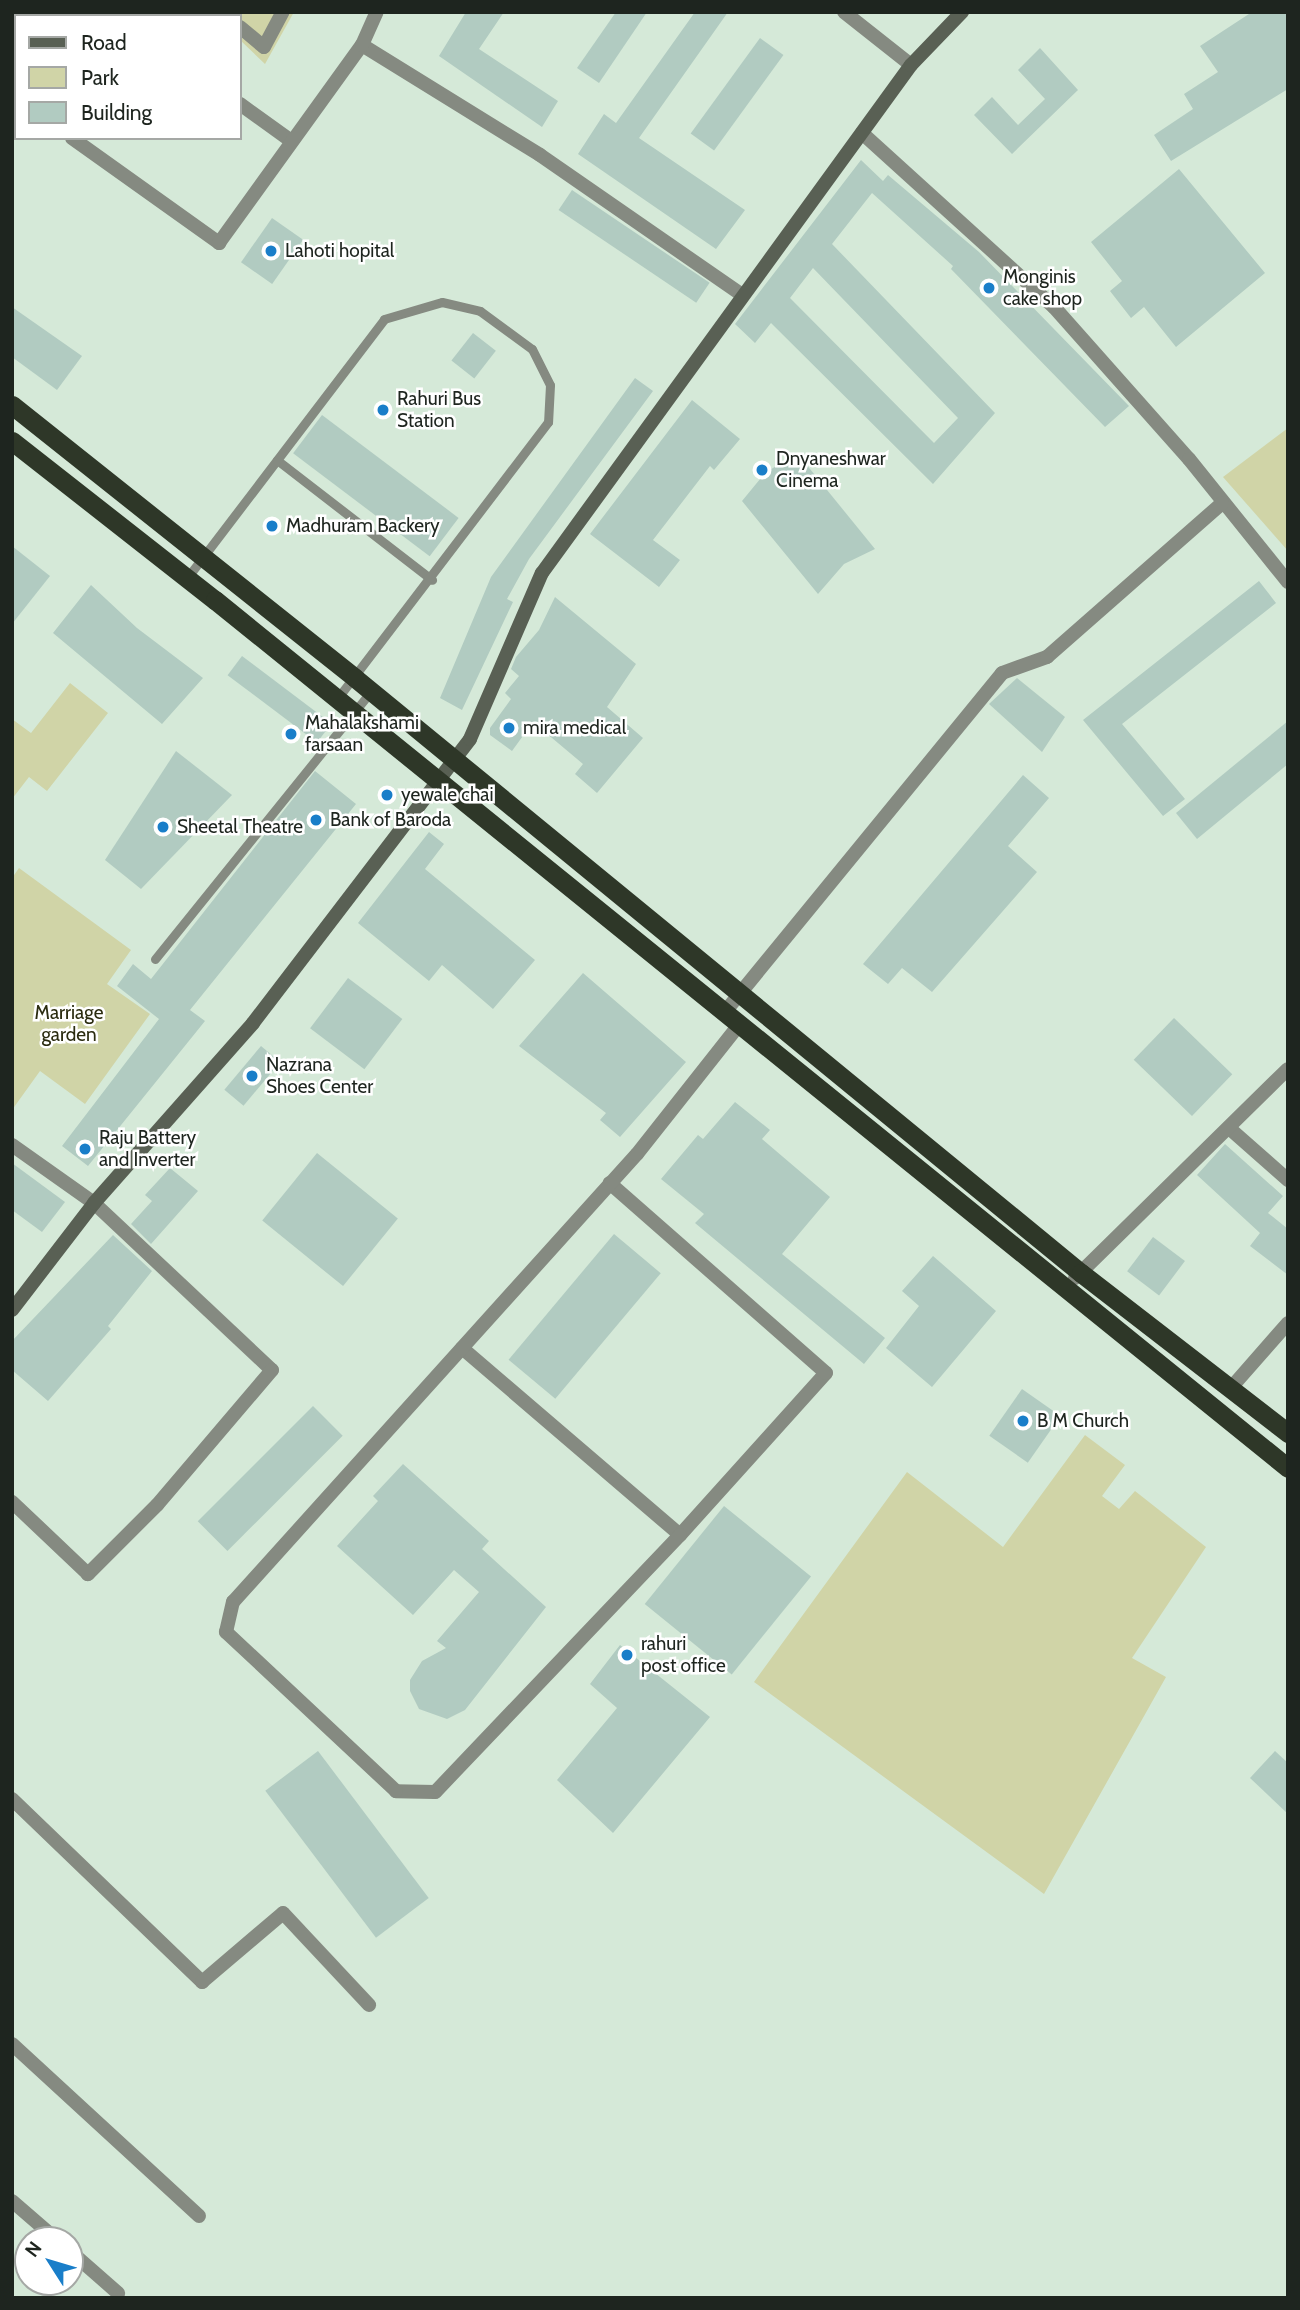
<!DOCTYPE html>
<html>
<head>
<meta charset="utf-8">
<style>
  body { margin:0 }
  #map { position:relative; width:1300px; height:2310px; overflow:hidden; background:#d5e9d8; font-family:Cabin,sans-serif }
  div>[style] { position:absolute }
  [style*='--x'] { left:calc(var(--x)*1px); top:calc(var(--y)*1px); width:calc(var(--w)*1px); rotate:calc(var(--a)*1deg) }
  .green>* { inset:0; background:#d0d4a7 }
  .building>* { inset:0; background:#b1cbc1; transform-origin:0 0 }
  .service>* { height:9px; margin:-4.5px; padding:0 4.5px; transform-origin:4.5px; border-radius:4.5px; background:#858a81 }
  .pedestrian>* { height:14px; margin:-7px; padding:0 7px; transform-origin:7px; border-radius:7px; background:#858a81 }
  .minor>* { height:14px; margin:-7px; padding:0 7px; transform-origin:7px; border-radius:7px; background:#858a81 }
  .tertiary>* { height:14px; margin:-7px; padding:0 7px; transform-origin:7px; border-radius:7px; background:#858a81 }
  .secondary>* { height:14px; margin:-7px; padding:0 7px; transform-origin:7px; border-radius:7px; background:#596054 }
  .trunk>* { height:19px; margin:-9.5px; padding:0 9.5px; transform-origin:9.5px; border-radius:9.5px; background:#2e3728 }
  .dots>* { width:19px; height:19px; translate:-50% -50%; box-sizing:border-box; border:4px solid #fff; border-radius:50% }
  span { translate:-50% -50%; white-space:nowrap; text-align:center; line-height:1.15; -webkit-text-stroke:5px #fff; paint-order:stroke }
  .poi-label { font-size:19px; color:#1e251f }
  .left { translate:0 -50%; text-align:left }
  .park-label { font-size:19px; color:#2b2c10 }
  .frame { position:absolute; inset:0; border:14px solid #1e251f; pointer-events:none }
  .legend { position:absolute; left:14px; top:14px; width:228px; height:126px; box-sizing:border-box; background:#fff; border:2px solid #a5a8a5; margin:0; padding:9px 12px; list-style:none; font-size:21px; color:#1e251f }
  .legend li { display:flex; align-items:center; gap:14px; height:35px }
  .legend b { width:35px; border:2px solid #a5a8a5 }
  .north { position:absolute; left:14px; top:2226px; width:70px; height:70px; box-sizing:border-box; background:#fff; border:2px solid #a5a8a5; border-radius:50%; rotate:307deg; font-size:19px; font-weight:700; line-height:28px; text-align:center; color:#1e251f }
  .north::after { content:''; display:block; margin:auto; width:24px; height:32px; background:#197ec9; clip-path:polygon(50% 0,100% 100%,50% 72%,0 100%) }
</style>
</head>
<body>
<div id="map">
  <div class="green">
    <i style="clip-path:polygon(209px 12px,294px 12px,265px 64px,240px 40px,240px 16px)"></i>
    <i style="clip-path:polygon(1288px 428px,1288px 551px,1223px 477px)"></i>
    <i style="clip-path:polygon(70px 683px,108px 713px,47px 791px,29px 777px,12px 799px,12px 719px,31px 733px)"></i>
    <i style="clip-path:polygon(19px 868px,131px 950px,107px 984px,150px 1014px,85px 1104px,40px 1071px,12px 1110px,12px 878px)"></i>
    <i style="clip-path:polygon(1085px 1435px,1125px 1465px,1102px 1496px,1119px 1509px,1135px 1491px,1206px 1547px,1132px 1658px,1166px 1677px,1044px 1894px,754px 1682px,907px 1472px,1003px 1547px)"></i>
  </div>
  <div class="building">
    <i style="clip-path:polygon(466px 12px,504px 12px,479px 49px,558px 101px,542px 127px,439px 56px)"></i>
    <i style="clip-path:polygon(616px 12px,647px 12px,599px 83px,577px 68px)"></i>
    <i style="clip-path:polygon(695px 12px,728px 12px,639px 138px,745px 210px,716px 249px,578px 154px,604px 114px,616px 123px)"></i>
    <i style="clip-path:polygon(1252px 12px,1288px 12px,1288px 89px,1171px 161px,1154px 135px,1193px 109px,1184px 94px,1218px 72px,1200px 46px)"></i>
    <i style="left:760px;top:38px;width:29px;height:118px;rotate:36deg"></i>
    <i style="clip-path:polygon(1040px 48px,1078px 90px,1012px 154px,974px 115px,992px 97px,1018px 125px,1045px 99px,1018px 70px)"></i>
    <i style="clip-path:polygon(evenodd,861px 160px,883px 181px,888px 175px,979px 252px,1129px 406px,1105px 427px,951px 269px,953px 266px,872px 193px,832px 244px,995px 413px,933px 484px,771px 323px,755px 343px,735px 324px,861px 160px,813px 268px,958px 418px,934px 443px,790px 298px,813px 268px)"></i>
    <i style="clip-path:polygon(1179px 169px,1265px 273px,1176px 347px,1144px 307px,1131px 318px,1110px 291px,1122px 281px,1091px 242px)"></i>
    <i style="left:572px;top:190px;width:166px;height:24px;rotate:34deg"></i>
    <i style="left:272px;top:218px;width:38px;height:54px;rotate:35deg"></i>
    <i style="clip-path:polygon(12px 307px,82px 356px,57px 390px,12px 357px)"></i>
    <i style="left:473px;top:333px;width:29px;height:35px;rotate:38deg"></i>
    <i style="clip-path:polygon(635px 378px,653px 391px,529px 559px,507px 599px,513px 602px,462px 710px,440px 698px,491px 577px)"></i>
    <i style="clip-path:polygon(692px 400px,740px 439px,714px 470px,710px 466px,653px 540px,680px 560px,659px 587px,590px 534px)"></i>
    <i style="left:322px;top:415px;width:171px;height:48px;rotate:37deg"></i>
    <i style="clip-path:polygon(797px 453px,875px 549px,844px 564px,818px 594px,742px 501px,765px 473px)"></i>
    <i style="clip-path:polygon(12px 546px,50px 576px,12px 624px)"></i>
    <i style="clip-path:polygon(1259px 581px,1276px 603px,1122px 724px,1185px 799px,1163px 816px,1083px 720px)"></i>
    <i style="clip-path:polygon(91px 585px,137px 628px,203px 678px,162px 724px,53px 633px)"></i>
    <i style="clip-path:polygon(555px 597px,636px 664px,607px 707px,643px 738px,597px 793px,575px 774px,583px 764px,533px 722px,512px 751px,490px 735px,490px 728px,511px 699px,505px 693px,519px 676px,511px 669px,516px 657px,539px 630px)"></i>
    <i style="left:242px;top:656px;width:112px;height:24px;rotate:37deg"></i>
    <i style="clip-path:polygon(1017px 678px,1065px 717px,1042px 752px,989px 704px)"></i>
    <i style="clip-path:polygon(1288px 721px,1288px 764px,1197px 839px,1176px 813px)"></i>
    <i style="clip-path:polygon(176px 751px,232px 795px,141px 889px,105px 860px)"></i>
    <i style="clip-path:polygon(315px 771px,356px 804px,190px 1010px,205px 1021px,88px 1166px,62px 1146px,159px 1019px,117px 986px,133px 964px,151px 979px)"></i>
    <i style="clip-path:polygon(1023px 775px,1049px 798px,1008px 846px,1037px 872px,932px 992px,902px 968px,888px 984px,863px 964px)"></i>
    <i style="clip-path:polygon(429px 832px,444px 844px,425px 869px,535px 960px,493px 1009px,442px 965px,429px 981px,358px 923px)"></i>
    <i style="clip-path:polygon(583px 973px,686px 1062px,620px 1137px,600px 1120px,606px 1113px,519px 1046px)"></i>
    <i style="left:348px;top:978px;width:68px;height:63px;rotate:37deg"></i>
    <i style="left:1174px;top:1018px;width:81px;height:58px;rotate:44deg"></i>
    <i style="left:261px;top:1046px;width:25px;height:57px;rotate:40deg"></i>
    <i style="clip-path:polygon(735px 1102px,770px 1130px,762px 1139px,830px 1197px,782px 1254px,885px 1338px,864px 1364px,695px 1223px,704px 1214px,661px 1179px,698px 1135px,703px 1139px)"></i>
    <i style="clip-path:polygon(1225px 1144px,1283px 1196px,1268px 1213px,1288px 1229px,1288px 1275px,1250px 1246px,1260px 1233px,1197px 1175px)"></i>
    <i style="left:317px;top:1153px;width:104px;height:87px;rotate:39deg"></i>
    <i style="clip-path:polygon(12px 1163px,65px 1202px,42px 1232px,12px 1210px)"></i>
    <i style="clip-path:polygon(170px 1168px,198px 1191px,151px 1244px,131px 1224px,152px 1201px,145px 1195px)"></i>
    <i style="left:614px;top:1234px;width:61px;height:164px;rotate:40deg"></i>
    <i style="clip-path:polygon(113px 1235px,152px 1271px,108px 1326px,111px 1329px,48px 1401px,12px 1370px,12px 1341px)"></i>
    <i style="left:1153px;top:1237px;width:40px;height:43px;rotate:37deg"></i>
    <i style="clip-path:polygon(933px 1256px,996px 1311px,932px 1387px,886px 1348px,919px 1306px,902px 1291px)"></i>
    <i style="left:1022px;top:1389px;width:47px;height:57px;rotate:35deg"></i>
    <i style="left:313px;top:1406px;width:42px;height:163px;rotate:45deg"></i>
    <i style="clip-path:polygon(403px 1464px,489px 1541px,482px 1549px,546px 1607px,465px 1710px,447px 1719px,419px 1709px,410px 1691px,410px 1680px,422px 1661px,446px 1648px,437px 1641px,479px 1592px,454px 1570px,413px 1615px,337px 1546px,378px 1501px,373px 1496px)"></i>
    <i style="left:724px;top:1506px;width:112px;height:126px;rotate:39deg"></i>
    <i style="clip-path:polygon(620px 1645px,710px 1717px,613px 1833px,557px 1780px,617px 1708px,590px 1684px)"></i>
    <i style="left:318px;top:1751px;width:184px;height:66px;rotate:53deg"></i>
    <i style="clip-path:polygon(1275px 1751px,1288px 1763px,1288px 1814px,1250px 1778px)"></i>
  </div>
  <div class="service">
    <i style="--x:277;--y:460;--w:196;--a:37.7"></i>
    <i style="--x:187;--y:578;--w:325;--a:-52.7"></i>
    <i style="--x:384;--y:319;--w:60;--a:-16.3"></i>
    <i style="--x:442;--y:302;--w:39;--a:13"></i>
    <i style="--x:480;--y:311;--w:64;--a:36.2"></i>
    <i style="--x:532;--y:349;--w:40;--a:63.4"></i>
    <i style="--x:550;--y:385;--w:37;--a:93"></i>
    <i style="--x:548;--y:422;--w:348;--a:127.3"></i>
    <i style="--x:155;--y:959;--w:344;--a:-51.1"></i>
  </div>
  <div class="pedestrian">
    <i style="--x:223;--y:12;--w:6;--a:45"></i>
    <i style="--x:240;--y:27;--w:31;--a:40"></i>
    <i style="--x:264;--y:47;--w:40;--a:-62"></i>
  </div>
  <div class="minor">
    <i style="--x:111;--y:12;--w:6;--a:39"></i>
    <i style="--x:844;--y:12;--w:85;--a:38.3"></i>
    <i style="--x:59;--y:16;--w:4;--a:-63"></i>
    <i style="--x:362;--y:45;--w:209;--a:31.7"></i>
    <i style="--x:540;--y:155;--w:246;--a:34.7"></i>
    <i style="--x:12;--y:85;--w:6;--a:-51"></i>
    <i style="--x:12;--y:96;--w:4;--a:27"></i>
    <i style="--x:240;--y:104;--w:62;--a:35.8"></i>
    <i style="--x:862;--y:133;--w:259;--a:42.2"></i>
    <i style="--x:1054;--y:307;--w:203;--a:48.4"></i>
    <i style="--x:1189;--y:459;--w:158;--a:51.2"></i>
    <i style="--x:72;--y:138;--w:181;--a:35.5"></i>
    <i style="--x:219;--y:243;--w:244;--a:-54.2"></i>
    <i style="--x:362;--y:45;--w:36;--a:-66"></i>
    <i style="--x:1229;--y:1128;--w:79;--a:41.4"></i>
    <i style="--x:12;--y:1145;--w:100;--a:35.3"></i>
    <i style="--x:94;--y:1203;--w:244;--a:43.2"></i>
    <i style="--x:272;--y:1370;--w:177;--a:130.4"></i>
    <i style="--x:157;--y:1505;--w:98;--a:135"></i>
    <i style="--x:88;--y:1574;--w:105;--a:-136.5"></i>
    <i style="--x:1075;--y:1278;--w:298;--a:-44.5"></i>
    <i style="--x:462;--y:1348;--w:287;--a:40.6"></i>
    <i style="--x:680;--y:1535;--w:218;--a:-48"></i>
    <i style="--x:826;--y:1373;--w:288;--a:-138.7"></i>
    <i style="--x:1230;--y:1389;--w:88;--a:-48.7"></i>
    <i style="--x:680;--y:1535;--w:355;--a:133.6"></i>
    <i style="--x:435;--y:1792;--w:39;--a:-179"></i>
    <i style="--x:396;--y:1791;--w:233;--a:-136.9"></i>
    <i style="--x:226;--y:1632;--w:31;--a:-77"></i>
    <i style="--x:233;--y:1602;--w:603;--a:-47.96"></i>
    <i style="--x:637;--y:1154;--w:164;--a:-51.7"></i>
    <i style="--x:12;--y:1799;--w:264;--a:43.9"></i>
    <i style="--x:202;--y:1982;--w:106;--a:-40.4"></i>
    <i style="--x:283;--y:1913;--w:126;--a:46.9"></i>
    <i style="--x:12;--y:2044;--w:254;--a:42.6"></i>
    <i style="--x:12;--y:2201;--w:60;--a:40.9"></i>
    <i style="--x:70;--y:2251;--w:64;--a:41.2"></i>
  </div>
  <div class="tertiary">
    <i style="--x:724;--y:1013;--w:439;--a:-50.7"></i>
    <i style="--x:1002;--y:673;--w:48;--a:-19.6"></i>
    <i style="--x:1047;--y:657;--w:233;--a:-41.3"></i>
  </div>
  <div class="secondary">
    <i style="--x:12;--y:1310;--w:135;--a:-52.5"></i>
    <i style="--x:94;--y:1203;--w:240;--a:-48.5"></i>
    <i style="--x:253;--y:1023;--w:357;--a:-52.6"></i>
    <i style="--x:470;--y:739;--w:181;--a:-66.6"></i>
    <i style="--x:542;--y:573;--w:628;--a:-54.01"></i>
    <i style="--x:911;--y:65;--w:74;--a:-46.1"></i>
  </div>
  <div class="trunk">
    <i style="--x:12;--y:405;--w:438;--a:38.5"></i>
    <i style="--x:355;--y:678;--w:939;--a:39.34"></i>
    <i style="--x:1081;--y:1273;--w:262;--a:37.7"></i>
    <i style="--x:12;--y:441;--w:258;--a:38.1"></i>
    <i style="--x:215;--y:600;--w:1380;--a:38.97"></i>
  </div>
  <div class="dots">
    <i style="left:271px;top:251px;background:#197ec9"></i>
    <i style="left:989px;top:288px;background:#197ec9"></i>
    <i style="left:383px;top:410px;background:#197ec9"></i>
    <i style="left:762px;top:470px;background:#197ec9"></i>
    <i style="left:272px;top:526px;background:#197ec9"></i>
    <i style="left:509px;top:728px;background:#197ec9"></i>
    <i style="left:291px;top:734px;background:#197ec9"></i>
    <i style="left:387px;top:795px;background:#197ec9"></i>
    <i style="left:316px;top:820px;background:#197ec9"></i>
    <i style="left:163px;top:827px;background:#197ec9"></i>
    <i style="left:252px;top:1076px;background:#197ec9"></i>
    <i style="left:85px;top:1149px;background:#197ec9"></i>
    <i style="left:1023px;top:1421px;background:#197ec9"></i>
    <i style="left:627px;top:1655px;background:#197ec9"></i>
  </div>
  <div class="poi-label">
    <span class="left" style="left:285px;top:251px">Lahoti hopital</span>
    <span class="left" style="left:1003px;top:288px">Monginis<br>cake shop</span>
    <span class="left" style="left:397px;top:410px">Rahuri Bus<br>Station</span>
    <span class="left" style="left:776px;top:470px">Dnyaneshwar<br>Cinema</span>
    <span class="left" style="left:286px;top:526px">Madhuram Backery</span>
    <span class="left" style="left:305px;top:734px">Mahalakshami<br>farsaan</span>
    <span class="left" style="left:523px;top:728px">mira medical</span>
    <span class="left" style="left:401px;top:795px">yewale chai</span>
    <span class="left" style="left:330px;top:820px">Bank of Baroda</span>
    <span class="left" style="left:177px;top:827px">Sheetal Theatre</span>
    <span class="left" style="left:266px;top:1076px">Nazrana<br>Shoes Center</span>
    <span class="left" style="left:99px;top:1149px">Raju Battery<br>and Inverter</span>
    <span class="left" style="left:1037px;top:1421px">B M Church</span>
    <span class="left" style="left:641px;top:1655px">rahuri<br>post office</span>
  </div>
  <div class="park-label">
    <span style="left:69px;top:1024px">Marriage<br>garden</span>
  </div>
  <div class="frame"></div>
  <ul class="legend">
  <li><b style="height:9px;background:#596054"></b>Road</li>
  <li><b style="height:19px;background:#d0d4a7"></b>Park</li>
  <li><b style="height:19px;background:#b1cbc1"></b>Building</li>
  </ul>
  <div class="north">N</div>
</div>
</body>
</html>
